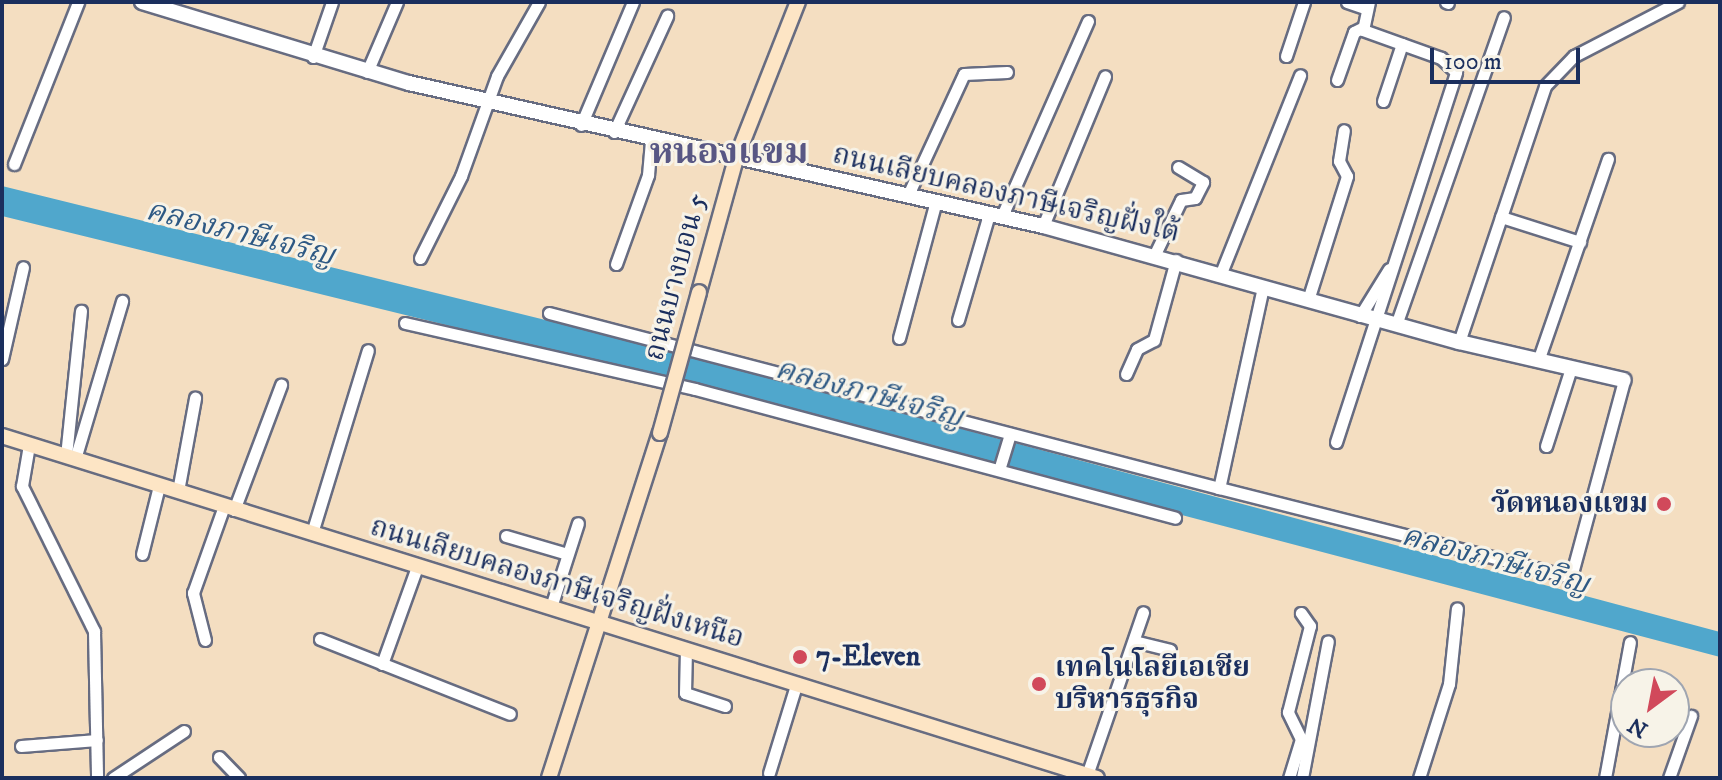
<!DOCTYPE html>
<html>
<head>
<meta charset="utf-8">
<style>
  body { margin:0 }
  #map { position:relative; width:1722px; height:780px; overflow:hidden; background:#f4dec1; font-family:"IM FELL DW Pica","Noto Serif Thai",serif }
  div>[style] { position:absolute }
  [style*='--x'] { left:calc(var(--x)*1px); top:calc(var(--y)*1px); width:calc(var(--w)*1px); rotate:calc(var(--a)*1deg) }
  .water>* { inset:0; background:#50a7cc }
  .roads { filter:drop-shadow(2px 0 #676c81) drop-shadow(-2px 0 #676c81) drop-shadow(0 2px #676c81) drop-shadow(0 -2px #676c81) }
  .minor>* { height:11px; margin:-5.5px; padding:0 5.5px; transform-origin:5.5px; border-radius:5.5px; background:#fff }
  .tertiary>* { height:14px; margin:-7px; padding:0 7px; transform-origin:7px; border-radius:7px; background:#fff }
  .secondary>* { height:14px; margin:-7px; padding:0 7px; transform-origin:7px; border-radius:7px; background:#fde5c5 }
  .bridges { filter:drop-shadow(2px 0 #676c81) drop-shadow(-2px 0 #676c81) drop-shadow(0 2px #676c81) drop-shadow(0 -2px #676c81) }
  .secondary-bridge>* { height:14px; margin:-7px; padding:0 7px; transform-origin:7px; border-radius:7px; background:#fde5c5 }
  .dots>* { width:22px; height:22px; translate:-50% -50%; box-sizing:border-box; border:4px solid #f7f3e8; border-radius:50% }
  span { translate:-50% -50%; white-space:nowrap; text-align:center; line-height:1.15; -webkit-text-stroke:6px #f7f3e8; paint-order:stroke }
  .street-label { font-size:28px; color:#1b2f5e }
  .poi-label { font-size:28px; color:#1b2f5e; font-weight:700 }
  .right { translate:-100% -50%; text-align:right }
  .left { translate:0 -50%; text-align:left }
  .water-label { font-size:30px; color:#2e5984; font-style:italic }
  .district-label { font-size:36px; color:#585784; font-weight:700 }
  .frame { position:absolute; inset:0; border:4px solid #1b2f5e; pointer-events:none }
  .north { position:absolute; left:1610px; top:668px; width:80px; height:80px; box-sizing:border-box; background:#f7f3e8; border:2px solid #9fa5b1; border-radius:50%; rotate:212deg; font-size:22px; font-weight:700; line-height:32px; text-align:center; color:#1b2f5e }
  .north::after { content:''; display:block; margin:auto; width:28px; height:36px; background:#d1495b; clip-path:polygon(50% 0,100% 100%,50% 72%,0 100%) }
  .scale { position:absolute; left:1430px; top:48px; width:150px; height:36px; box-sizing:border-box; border:4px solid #1b2f5e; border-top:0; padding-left:10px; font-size:24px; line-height:28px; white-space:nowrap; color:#1b2f5e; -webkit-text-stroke:6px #f7f3e8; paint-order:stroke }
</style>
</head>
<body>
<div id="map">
  <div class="water">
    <i style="clip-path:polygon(2px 186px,675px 352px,1720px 632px,1720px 657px,666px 379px,2px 216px)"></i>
  </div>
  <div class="roads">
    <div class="minor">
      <i style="--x:1347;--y:2;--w:21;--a:19"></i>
      <i style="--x:1446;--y:2;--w:2;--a:27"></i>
      <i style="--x:1286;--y:56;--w:57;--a:-71.6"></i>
      <i style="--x:313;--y:57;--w:58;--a:-70.9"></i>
      <i style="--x:367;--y:72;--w:76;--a:-66.8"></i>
      <i style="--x:1337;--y:80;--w:51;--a:-70.5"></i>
      <i style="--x:1354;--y:32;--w:9;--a:-27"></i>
      <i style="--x:1383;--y:101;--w:60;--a:-71.6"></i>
      <i style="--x:581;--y:125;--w:134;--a:-67.1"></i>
      <i style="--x:614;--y:132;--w:128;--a:-65.4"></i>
      <i style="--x:14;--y:164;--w:174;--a:-68.4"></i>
      <i style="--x:908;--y:195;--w:133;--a:-65.2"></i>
      <i style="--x:964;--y:74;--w:43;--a:-2.7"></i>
      <i style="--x:1002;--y:216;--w:213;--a:-66.2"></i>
      <i style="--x:1501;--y:217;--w:83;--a:17.6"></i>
      <i style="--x:1043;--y:226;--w:162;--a:-67.5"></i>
      <i style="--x:1155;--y:254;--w:60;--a:-64.3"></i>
      <i style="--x:1181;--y:200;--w:14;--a:-8"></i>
      <i style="--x:1195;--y:198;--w:18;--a:-63"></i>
      <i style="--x:1203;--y:182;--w:29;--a:-149"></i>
      <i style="--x:420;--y:258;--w:92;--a:-63.4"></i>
      <i style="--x:461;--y:176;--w:106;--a:-70.2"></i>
      <i style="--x:497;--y:76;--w:85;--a:-60.4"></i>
      <i style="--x:616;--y:264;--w:95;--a:-70.2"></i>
      <i style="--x:648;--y:175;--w:35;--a:-85"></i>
      <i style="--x:1221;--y:273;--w:213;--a:-68.2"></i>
      <i style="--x:1263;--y:287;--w:206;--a:102.3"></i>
      <i style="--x:1219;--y:488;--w:363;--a:14.2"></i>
      <i style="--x:1571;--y:577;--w:204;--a:-74.9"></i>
      <i style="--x:1308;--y:300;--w:130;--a:-72.5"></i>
      <i style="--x:1347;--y:176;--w:17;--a:-118"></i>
      <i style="--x:1339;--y:161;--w:31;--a:-81"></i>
      <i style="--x:549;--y:313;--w:692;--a:14.64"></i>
      <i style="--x:1360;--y:316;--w:55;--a:-58.3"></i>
      <i style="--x:958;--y:320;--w:110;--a:-73.7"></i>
      <i style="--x:405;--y:323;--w:297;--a:12.8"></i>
      <i style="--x:695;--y:389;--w:497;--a:15"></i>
      <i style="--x:1396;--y:325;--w:326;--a:-70.7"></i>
      <i style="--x:899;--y:338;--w:142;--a:-74.9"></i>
      <i style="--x:1459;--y:342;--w:270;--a:-71.4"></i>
      <i style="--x:1545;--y:86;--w:42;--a:-46"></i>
      <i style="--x:1574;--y:56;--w:117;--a:-27.4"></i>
      <i style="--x:2;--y:359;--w:94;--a:-77.1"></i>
      <i style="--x:1538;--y:361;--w:214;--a:-70.9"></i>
      <i style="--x:1126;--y:374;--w:27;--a:-66"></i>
      <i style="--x:1137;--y:349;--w:19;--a:-28"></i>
      <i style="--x:1154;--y:340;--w:83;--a:-74.6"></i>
      <i style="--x:1336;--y:442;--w:389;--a:-72"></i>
      <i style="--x:1456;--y:72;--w:21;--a:-137"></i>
      <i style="--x:1441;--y:58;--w:83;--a:-160.3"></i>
      <i style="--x:1363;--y:30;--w:29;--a:-78"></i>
      <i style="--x:29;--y:445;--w:42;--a:99.7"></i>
      <i style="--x:22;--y:486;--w:162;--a:63.6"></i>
      <i style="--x:94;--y:631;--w:147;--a:88.8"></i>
      <i style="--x:1546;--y:446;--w:82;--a:-72.2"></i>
      <i style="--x:66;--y:456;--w:146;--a:-84.1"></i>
      <i style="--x:75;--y:459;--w:165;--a:-73.4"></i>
      <i style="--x:999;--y:470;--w:38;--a:-73"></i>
      <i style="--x:178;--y:491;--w:95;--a:-79.6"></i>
      <i style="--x:234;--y:510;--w:134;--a:-69.4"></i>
      <i style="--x:312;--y:533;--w:191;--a:-73"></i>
      <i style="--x:506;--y:536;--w:64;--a:16.4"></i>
      <i style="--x:142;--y:554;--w:70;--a:-76"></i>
      <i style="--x:551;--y:607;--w:88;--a:-72.2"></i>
      <i style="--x:320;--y:639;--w:204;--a:21.5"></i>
      <i style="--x:205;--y:640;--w:49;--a:-104.3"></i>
      <i style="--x:193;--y:593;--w:92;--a:-70.4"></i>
      <i style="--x:1134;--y:641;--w:37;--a:14"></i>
      <i style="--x:686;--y:649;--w:44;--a:91.3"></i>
      <i style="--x:685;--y:693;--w:42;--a:18"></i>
      <i style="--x:382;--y:664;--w:103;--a:-70.2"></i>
      <i style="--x:21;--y:746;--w:76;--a:-4.5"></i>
      <i style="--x:219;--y:757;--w:29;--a:46"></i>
      <i style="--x:769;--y:773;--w:92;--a:-72.9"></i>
      <i style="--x:1087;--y:775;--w:172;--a:-71"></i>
      <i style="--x:113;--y:778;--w:85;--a:-33.5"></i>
      <i style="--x:1289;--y:778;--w:41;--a:-72.9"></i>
      <i style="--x:1301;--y:739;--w:30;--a:-116"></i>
      <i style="--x:1288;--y:712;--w:89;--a:-75.7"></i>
      <i style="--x:1310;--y:626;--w:16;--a:-125"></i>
      <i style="--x:1302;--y:778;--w:139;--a:-79.3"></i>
      <i style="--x:1419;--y:778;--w:99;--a:-72.3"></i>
      <i style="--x:1449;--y:684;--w:76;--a:-84"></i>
      <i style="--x:1605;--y:778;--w:138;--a:-79.6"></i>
      <i style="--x:1669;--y:778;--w:66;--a:-70.5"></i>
    </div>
    <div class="tertiary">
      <i style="--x:142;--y:2;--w:279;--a:16.9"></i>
      <i style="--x:409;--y:83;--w:650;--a:12.71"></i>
      <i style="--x:1043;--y:226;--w:432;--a:15.6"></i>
      <i style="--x:1459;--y:342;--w:169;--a:13"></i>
    </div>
    <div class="secondary">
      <i style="--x:699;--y:292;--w:138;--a:-74.5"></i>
      <i style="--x:736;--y:159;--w:169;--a:-68.5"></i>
      <i style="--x:2;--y:436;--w:1147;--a:17.35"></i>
      <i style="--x:549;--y:778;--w:362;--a:-72.2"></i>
    </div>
  </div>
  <div class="bridges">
    <div class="secondary-bridge">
      <i style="--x:660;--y:433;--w:146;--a:-74.5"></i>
    </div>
  </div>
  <div class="dots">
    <i style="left:1664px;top:504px;background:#d1495b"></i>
    <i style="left:800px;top:657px;background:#d1495b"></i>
    <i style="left:1039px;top:684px;background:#d1495b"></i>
  </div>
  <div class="street-label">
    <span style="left:1006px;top:194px;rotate:13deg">ถนนเลียบคลองภาษีเจริญฝั่งใต้</span>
    <span style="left:676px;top:277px;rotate:-75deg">ถนนบางบอน 5</span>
    <span style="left:557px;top:583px;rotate:17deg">ถนนเลียบคลองภาษีเจริญฝั่งเหนือ</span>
  </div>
  <div class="poi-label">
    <span class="right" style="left:1648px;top:504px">วัดหนองแขม</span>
    <span class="left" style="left:816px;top:657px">7-Eleven</span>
    <span class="left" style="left:1055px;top:684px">เทคโนโลยีเอเชีย<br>บริหารธุรกิจ</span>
  </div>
  <div class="water-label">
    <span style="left:240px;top:234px;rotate:14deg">คลองภาษีเจริญ</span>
    <span style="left:869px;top:394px;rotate:15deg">คลองภาษีเจริญ</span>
    <span style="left:1495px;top:561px;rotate:15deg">คลองภาษีเจริญ</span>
  </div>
  <div class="district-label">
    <span style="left:729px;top:153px">หนองแขม</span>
  </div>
  <div class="frame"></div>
  <div class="north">N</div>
  <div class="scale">100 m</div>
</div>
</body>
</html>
